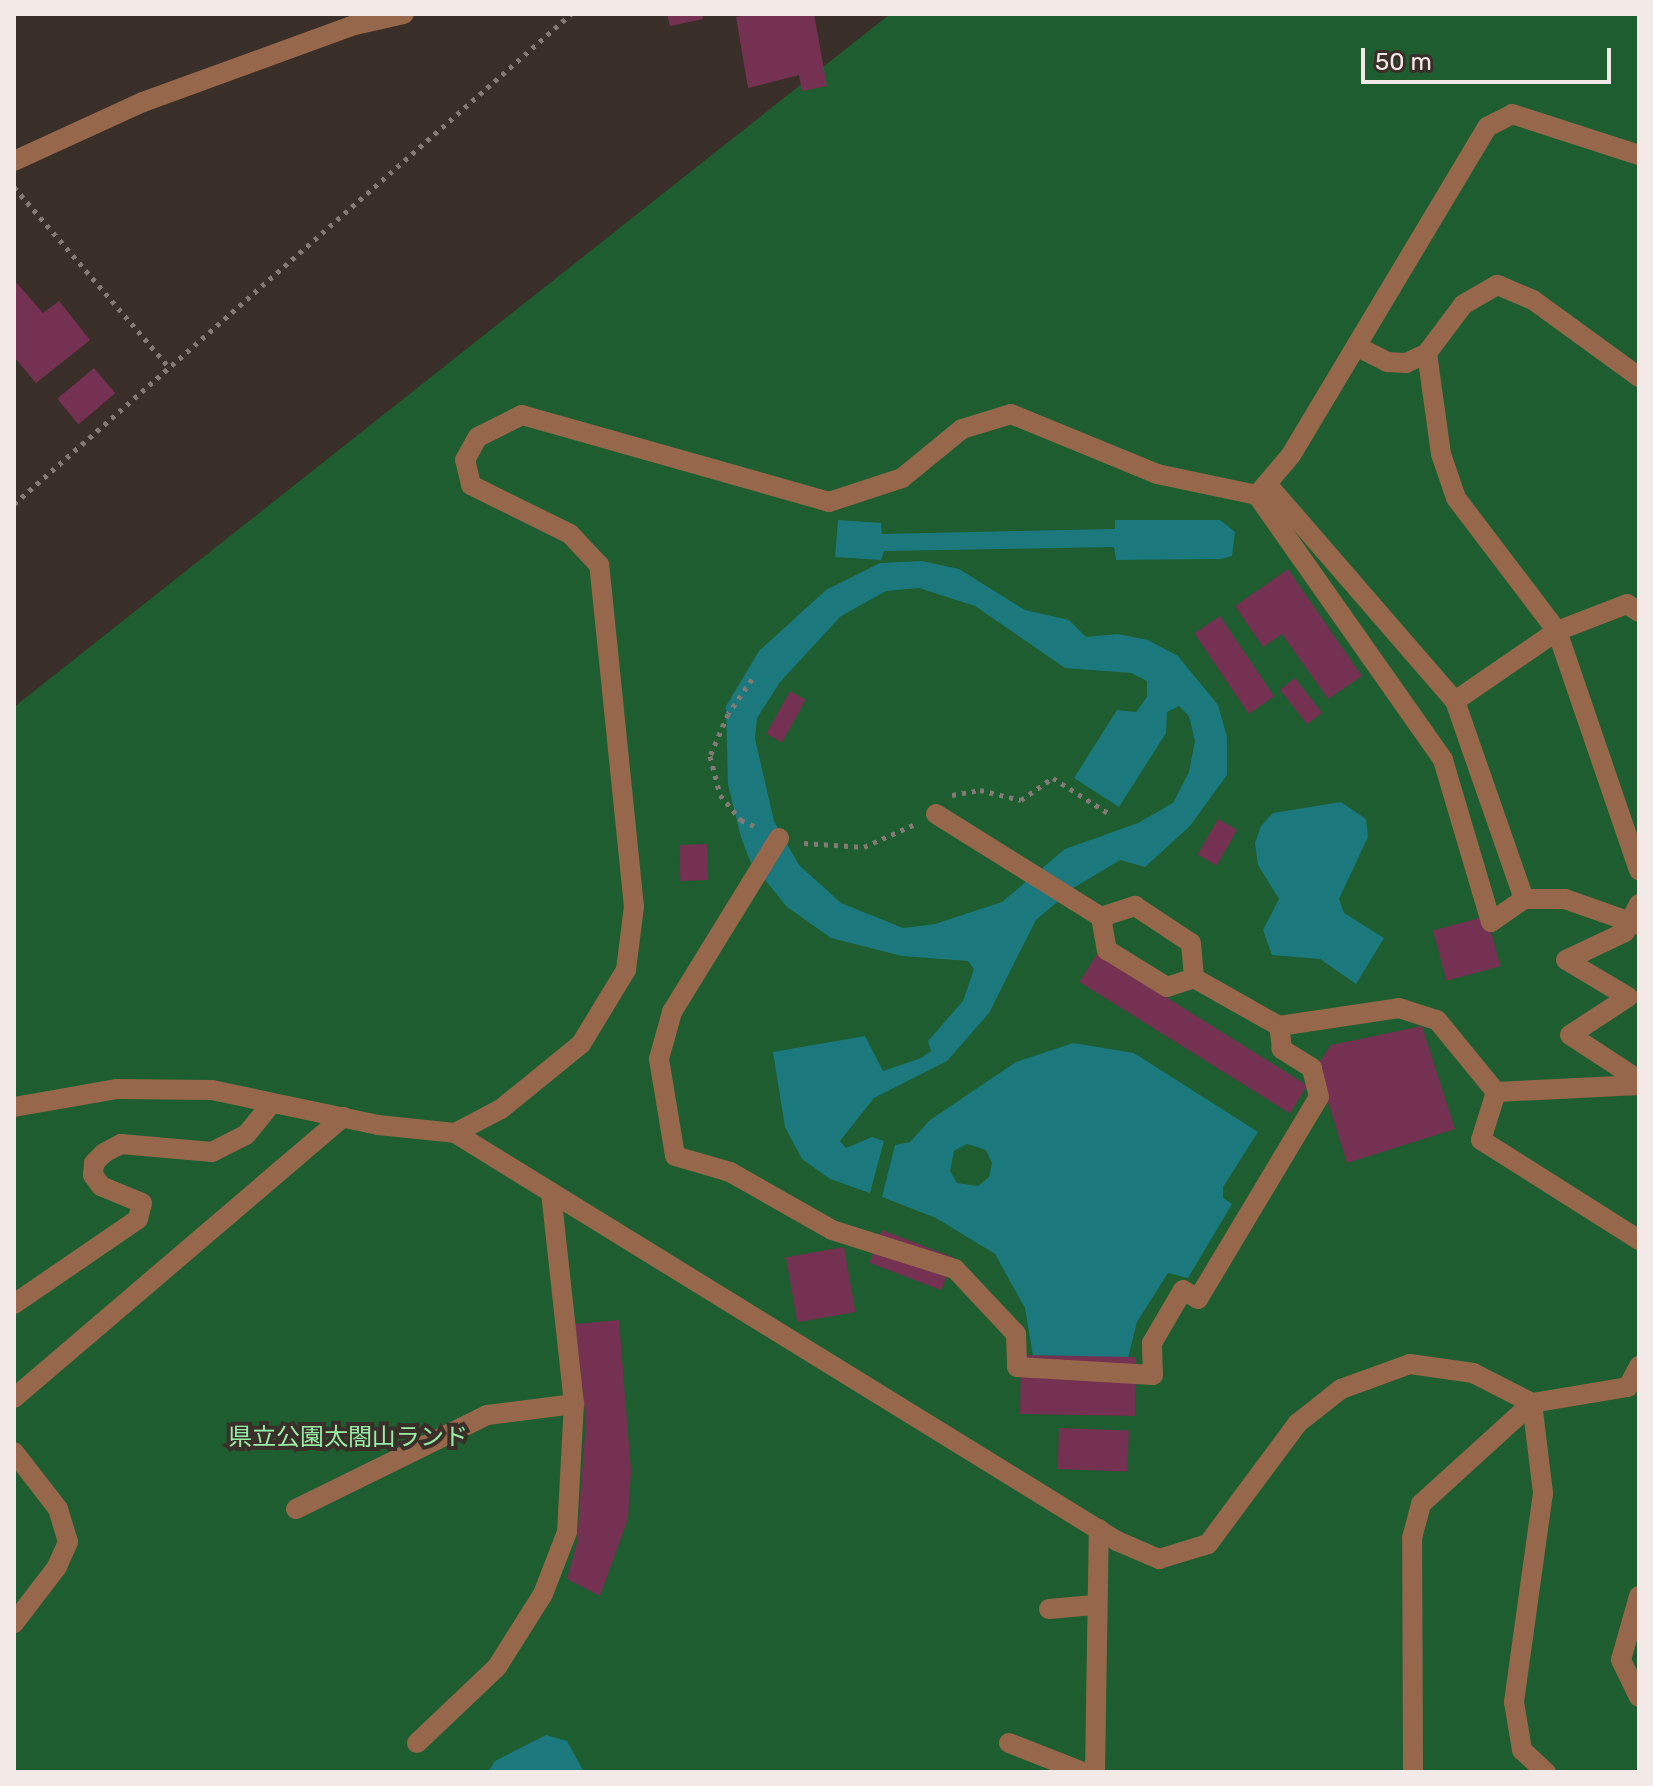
<!DOCTYPE html>
<html>
<head>
<meta charset="utf-8">
<style>
  body { margin:0 }
  #map { position:relative; width:1653px; height:1786px; overflow:hidden; background:#3a2e29; font-family:Rubik,"Noto Sans JP",sans-serif }
  div>[style] { position:absolute }
  [style*='--x'] { left:calc(var(--x)*1px); top:calc(var(--y)*1px); width:calc(var(--w)*1px); rotate:calc(var(--a)*1deg) }
  .green>* { inset:0; background:#1d5d2f }
  .water>* { inset:0; background:#1b787d }
  .building>* { inset:0; background:#743152; transform-origin:0 0 }
  .path>* { height:5px; margin-top:-2.5px; transform-origin:0; background:repeating-linear-gradient(90deg,#847975 0 4px,transparent 0 10px) }
  .minor>* { height:20px; margin:-10px; padding:0 10px; transform-origin:10px; border-radius:10px; background:#96674b }
  span { translate:-50% -50%; white-space:nowrap; text-align:center; line-height:1.15; -webkit-text-stroke:8px #3a2e29; paint-order:stroke }
  .park-label { font-size:24px; color:#95efa7 }
  .frame { position:absolute; inset:0; border:16px solid #f3eae7; pointer-events:none }
  .scale { position:absolute; left:1361px; top:48px; width:250px; height:36px; box-sizing:border-box; border:4px solid #f3eae7; border-top:0; padding-left:10px; font-size:24px; line-height:28px; white-space:nowrap; color:#f3eae7; -webkit-text-stroke:6px #3a2e29; paint-order:stroke }
</style>
</head>
<body>
<div id="map">
  <div class="green">
    <i style="clip-path:polygon(890px 14px,1639px 14px,1639px 1772px,14px 1772px,14px 707px)"></i>
  </div>
  <div class="water">
    <i style="clip-path:polygon(838px 520px,881px 523px,882px 534px,1115px 529px,1115px 520px,1220px 520px,1235px 532px,1232px 556px,1221px 559px,1116px 560px,1114px 547px,884px 551px,881px 560px,835px 557px)"></i>
    <i style="clip-path:polygon(evenodd,922px 561px,959px 569px,1025px 610px,1069px 620px,1086px 637px,1118px 634px,1148px 640px,1178px 656px,1218px 705px,1227px 737px,1227px 775px,1190px 826px,1145px 867px,1120px 860px,1075px 887px,1036px 920px,989px 1013px,947px 1061px,874px 1098px,840px 1141px,846px 1148px,872px 1137px,884px 1141px,870px 1193px,830px 1179px,802px 1159px,785px 1127px,773px 1052px,865px 1036px,883px 1071px,921px 1058px,931px 1051px,928px 1041px,963px 1001px,974px 969px,968px 961px,902px 956px,831px 938px,787px 907px,750px 861px,741px 837px,728px 785px,726px 706px,759px 651px,826px 590px,880px 563px,922px 561px,919px 588px,975px 606px,1065px 668px,1131px 673px,1147px 681px,1147px 697px,1136px 712px,1117px 710px,1074px 778px,1119px 807px,1166px 733px,1167px 712px,1179px 706px,1189px 716px,1195px 741px,1189px 772px,1173px 803px,1138px 823px,1065px 849px,1002px 902px,935px 924px,903px 928px,841px 903px,799px 865px,774px 821px,755px 739px,757px 718px,780px 682px,841px 616px,886px 591px,919px 588px)"></i>
    <i style="clip-path:polygon(1341px 802px,1366px 819px,1368px 837px,1339px 899px,1344px 913px,1384px 938px,1356px 984px,1320px 959px,1272px 955px,1263px 930px,1279px 899px,1258px 865px,1255px 843px,1261px 826px,1273px 813px)"></i>
    <i style="clip-path:polygon(evenodd,1073px 1043px,1134px 1053px,1258px 1132px,1223px 1187px,1223px 1198px,1232px 1204px,1188px 1278px,1168px 1273px,1137px 1322px,1128px 1358px,1033px 1356px,1025px 1308px,995px 1254px,936px 1218px,882px 1197px,895px 1145px,910px 1142px,930px 1120px,1016px 1062px,1073px 1043px,967px 1144px,986px 1150px,992px 1163px,989px 1177px,978px 1186px,957px 1183px,950px 1171px,954px 1151px,967px 1144px)"></i>
    <i style="clip-path:polygon(546px 1735px,567px 1741px,584px 1772px,488px 1772px,495px 1761px)"></i>
  </div>
  <div class="building">
    <i style="clip-path:polygon(667px 14px,702px 14px,703px 19px,670px 26px)"></i>
    <i style="clip-path:polygon(755px 14px,814px 14px,827px 86px,802px 91px,799px 75px,748px 88px,736px 17px)"></i>
    <i style="clip-path:polygon(14px 280px,43px 313px,59px 301px,90px 340px,36px 383px,14px 357px)"></i>
    <i style="left:94px;top:368px;width:33px;height:48px;rotate:50deg"></i>
    <i style="clip-path:polygon(1288px 569px,1362px 676px,1328px 699px,1282px 634px,1263px 647px,1235px 606px)"></i>
    <i style="left:1220px;top:616px;width:97px;height:31px;rotate:56deg"></i>
    <i style="left:1295px;top:678px;width:44px;height:19px;rotate:52deg"></i>
    <i style="left:790px;top:691px;width:18px;height:49px;rotate:29deg"></i>
    <i style="left:1218px;top:819px;width:22px;height:41px;rotate:30deg"></i>
    <i style="left:707px;top:844px;width:36px;height:28px;rotate:88deg"></i>
    <i style="left:1487px;top:916px;width:52px;height:56px;rotate:75deg"></i>
    <i style="left:1097px;top:954px;width:248px;height:33px;rotate:32deg"></i>
    <i style="clip-path:polygon(1422px 1026px,1455px 1129px,1347px 1163px,1317px 1066px,1331px 1045px)"></i>
    <i style="left:882px;top:1230px;width:77px;height:35px;rotate:21deg"></i>
    <i style="left:844px;top:1247px;width:66px;height:59px;rotate:80deg"></i>
    <i style="clip-path:polygon(619px 1320px,631px 1471px,628px 1519px,600px 1596px,567px 1579px,577px 1543px,586px 1420px,575px 1324px)"></i>
    <i style="left:1021px;top:1355px;width:115px;height:59px;rotate:1deg"></i>
    <i style="left:1059px;top:1428px;width:70px;height:41px;rotate:2deg"></i>
  </div>
  <div class="path">
    <i style="--x:14;--y:187;--w:238;--a:49.3"></i>
    <i style="--x:14;--y:504;--w:742;--a:-41.34"></i>
    <i style="--x:752;--y:679;--w:42;--a:124.4"></i>
    <i style="--x:728;--y:714;--w:46;--a:113.2"></i>
    <i style="--x:710;--y:756;--w:40;--a:75.6"></i>
    <i style="--x:720;--y:795;--w:33;--a:50"></i>
    <i style="--x:741;--y:820;--w:17;--a:24"></i>
    <i style="--x:952;--y:795;--w:28;--a:-10"></i>
    <i style="--x:980;--y:790;--w:42;--a:13.7"></i>
    <i style="--x:1021;--y:800;--w:39;--a:-35"></i>
    <i style="--x:1053;--y:778;--w:65;--a:32.5"></i>
    <i style="--x:804;--y:843;--w:60;--a:3.8"></i>
    <i style="--x:864;--y:847;--w:54;--a:-24.2"></i>
  </div>
  <div class="minor">
    <i style="--x:14;--y:161;--w:142;--a:-24.6"></i>
    <i style="--x:143;--y:102;--w:226;--a:-20"></i>
    <i style="--x:355;--y:25;--w:50;--a:-12.7"></i>
    <i style="--x:1356;--y:346;--w:35;--a:27"></i>
    <i style="--x:1387;--y:362;--w:19;--a:3"></i>
    <i style="--x:1406;--y:363;--w:23;--a:-25"></i>
    <i style="--x:1639;--y:377;--w:131;--a:-144"></i>
    <i style="--x:1533;--y:300;--w:39;--a:-157"></i>
    <i style="--x:1497;--y:285;--w:39;--a:150"></i>
    <i style="--x:1463;--y:305;--w:60;--a:126.9"></i>
    <i style="--x:1427;--y:353;--w:102;--a:82.1"></i>
    <i style="--x:1441;--y:454;--w:46;--a:71.2"></i>
    <i style="--x:1456;--y:498;--w:167;--a:52.8"></i>
    <i style="--x:1557;--y:631;--w:253;--a:71.1"></i>
    <i style="--x:1267;--y:484;--w:287;--a:49.1"></i>
    <i style="--x:1455;--y:701;--w:210;--a:70.8"></i>
    <i style="--x:1257;--y:495;--w:52;--a:-49.6"></i>
    <i style="--x:1291;--y:455;--w:382;--a:-59.1"></i>
    <i style="--x:1487;--y:127;--w:28;--a:-27"></i>
    <i style="--x:1512;--y:114;--w:133;--a:17.9"></i>
    <i style="--x:1455;--y:701;--w:124;--a:-34.5"></i>
    <i style="--x:1557;--y:631;--w:75;--a:-21.1"></i>
    <i style="--x:1627;--y:604;--w:14;--a:34"></i>
    <i style="--x:936;--y:814;--w:195;--a:32"></i>
    <i style="--x:1101;--y:917;--w:34;--a:80"></i>
    <i style="--x:1107;--y:950;--w:70;--a:31.7"></i>
    <i style="--x:1167;--y:987;--w:28;--a:-18"></i>
    <i style="--x:1194;--y:978;--w:98;--a:29.5"></i>
    <i style="--x:1279;--y:1026;--w:121;--a:-8.5"></i>
    <i style="--x:1399;--y:1008;--w:40;--a:18"></i>
    <i style="--x:1437;--y:1020;--w:93;--a:50.7"></i>
    <i style="--x:779;--y:838;--w:204;--a:121.6"></i>
    <i style="--x:672;--y:1012;--w:49;--a:105.5"></i>
    <i style="--x:659;--y:1059;--w:98;--a:80.6"></i>
    <i style="--x:675;--y:1156;--w:57;--a:16.2"></i>
    <i style="--x:730;--y:1172;--w:117;--a:29.6"></i>
    <i style="--x:832;--y:1230;--w:129;--a:17.6"></i>
    <i style="--x:955;--y:1269;--w:89;--a:46.8"></i>
    <i style="--x:1016;--y:1334;--w:33;--a:88"></i>
    <i style="--x:1017;--y:1367;--w:136;--a:3.4"></i>
    <i style="--x:1153;--y:1375;--w:32;--a:-92"></i>
    <i style="--x:1152;--y:1343;--w:61;--a:-59.7"></i>
    <i style="--x:1183;--y:1290;--w:17;--a:31"></i>
    <i style="--x:1198;--y:1299;--w:235;--a:-59.1"></i>
    <i style="--x:1319;--y:1097;--w:30;--a:-104"></i>
    <i style="--x:1312;--y:1068;--w:36;--a:-148"></i>
    <i style="--x:1282;--y:1049;--w:23;--a:-97"></i>
    <i style="--x:1639;--y:904;--w:31;--a:117"></i>
    <i style="--x:1625;--y:932;--w:65;--a:154.6"></i>
    <i style="--x:1566;--y:960;--w:72;--a:30.8"></i>
    <i style="--x:1628;--y:997;--w:69;--a:146.8"></i>
    <i style="--x:1570;--y:1035;--w:82;--a:33.1"></i>
    <i style="--x:1101;--y:917;--w:36;--a:-18"></i>
    <i style="--x:1135;--y:906;--w:67;--a:33.5"></i>
    <i style="--x:1191;--y:943;--w:35;--a:85"></i>
    <i style="--x:1639;--y:1085;--w:143;--a:177.2"></i>
    <i style="--x:1496;--y:1092;--w:50;--a:107.4"></i>
    <i style="--x:1481;--y:1140;--w:187;--a:32.3"></i>
    <i style="--x:14;--y:1107;--w:105;--a:-9.9"></i>
    <i style="--x:117;--y:1089;--w:95;--a:0.6"></i>
    <i style="--x:212;--y:1090;--w:170;--a:11.9"></i>
    <i style="--x:378;--y:1125;--w:77;--a:5.9"></i>
    <i style="--x:455;--y:1133;--w:778;--a:31.65"></i>
    <i style="--x:1117;--y:1541;--w:46;--a:23.2"></i>
    <i style="--x:1159;--y:1559;--w:51;--a:-17"></i>
    <i style="--x:1208;--y:1544;--w:151;--a:-53.4"></i>
    <i style="--x:1298;--y:1423;--w:55;--a:-38.3"></i>
    <i style="--x:1341;--y:1389;--w:73;--a:-19.9"></i>
    <i style="--x:1410;--y:1364;--w:64;--a:8.1"></i>
    <i style="--x:1473;--y:1373;--w:66;--a:27"></i>
    <i style="--x:1532;--y:1403;--w:91;--a:83"></i>
    <i style="--x:1543;--y:1493;--w:211;--a:97.9"></i>
    <i style="--x:1514;--y:1702;--w:49;--a:80.5"></i>
    <i style="--x:1522;--y:1750;--w:33;--a:43"></i>
    <i style="--x:455;--y:1133;--w:52;--a:-27.6"></i>
    <i style="--x:501;--y:1109;--w:103;--a:-39.1"></i>
    <i style="--x:581;--y:1044;--w:87;--a:-58.7"></i>
    <i style="--x:626;--y:970;--w:64;--a:-82.8"></i>
    <i style="--x:634;--y:907;--w:344;--a:-95.8"></i>
    <i style="--x:599;--y:565;--w:42;--a:-133.1"></i>
    <i style="--x:570;--y:534;--w:110;--a:-153.7"></i>
    <i style="--x:471;--y:485;--w:26;--a:-103"></i>
    <i style="--x:465;--y:460;--w:26;--a:-61"></i>
    <i style="--x:478;--y:437;--w:49;--a:-26.6"></i>
    <i style="--x:522;--y:415;--w:319;--a:15.8"></i>
    <i style="--x:829;--y:502;--w:77;--a:-18.2"></i>
    <i style="--x:902;--y:478;--w:77;--a:-39.2"></i>
    <i style="--x:962;--y:429;--w:51;--a:-17"></i>
    <i style="--x:1011;--y:414;--w:158;--a:22.3"></i>
    <i style="--x:1157;--y:474;--w:102;--a:11.9"></i>
    <i style="--x:1257;--y:495;--w:324;--a:54.9"></i>
    <i style="--x:1443;--y:760;--w:169;--a:73.5"></i>
    <i style="--x:1491;--y:922;--w:40;--a:-34.9"></i>
    <i style="--x:1524;--y:899;--w:41;--a:0"></i>
    <i style="--x:1565;--y:899;--w:78;--a:19.4"></i>
    <i style="--x:14;--y:1304;--w:150;--a:-34.4"></i>
    <i style="--x:138;--y:1219;--w:16;--a:-76"></i>
    <i style="--x:142;--y:1203;--w:44;--a:-157.5"></i>
    <i style="--x:101;--y:1186;--w:14;--a:-126"></i>
    <i style="--x:93;--y:1175;--w:12;--a:-85"></i>
    <i style="--x:94;--y:1163;--w:14;--a:-45"></i>
    <i style="--x:104;--y:1153;--w:19;--a:-28"></i>
    <i style="--x:121;--y:1144;--w:91;--a:5"></i>
    <i style="--x:212;--y:1152;--w:38;--a:-27"></i>
    <i style="--x:246;--y:1135;--w:41;--a:-50.9"></i>
    <i style="--x:14;--y:1398;--w:433;--a:-40.5"></i>
    <i style="--x:14;--y:1452;--w:72;--a:52.3"></i>
    <i style="--x:58;--y:1509;--w:34;--a:73"></i>
    <i style="--x:68;--y:1542;--w:27;--a:114"></i>
    <i style="--x:57;--y:1567;--w:71;--a:127.5"></i>
    <i style="--x:296;--y:1509;--w:213;--a:-26.2"></i>
    <i style="--x:487;--y:1415;--w:88;--a:-7.2"></i>
    <i style="--x:574;--y:1404;--w:213;--a:-96.2"></i>
    <i style="--x:1639;--y:1596;--w:66;--a:105.7"></i>
    <i style="--x:1621;--y:1660;--w:41;--a:64.1"></i>
    <i style="--x:1049;--y:1609;--w:45;--a:-5.1"></i>
    <i style="--x:417;--y:1743;--w:110;--a:-43.5"></i>
    <i style="--x:497;--y:1667;--w:86;--a:-57.8"></i>
    <i style="--x:543;--y:1594;--w:66;--a:-68.8"></i>
    <i style="--x:567;--y:1532;--w:128;--a:-86.9"></i>
    <i style="--x:1009;--y:1743;--w:79;--a:21.4"></i>
    <i style="--x:1095;--y:1772;--w:243;--a:-89.1"></i>
    <i style="--x:1413;--y:1772;--w:234;--a:-90.2"></i>
    <i style="--x:1412;--y:1538;--w:35;--a:-75"></i>
    <i style="--x:1421;--y:1504;--w:150;--a:-42.3"></i>
    <i style="--x:1532;--y:1403;--w:97;--a:-9.5"></i>
    <i style="--x:1628;--y:1387;--w:24;--a:-62"></i>
  </div>
  <div class="park-label">
    <span style="left:348px;top:1438px">県立公園太閤山ランド</span>
  </div>
  <div class="frame"></div>
  <div class="scale">50 m</div>
</div>
</body>
</html>
